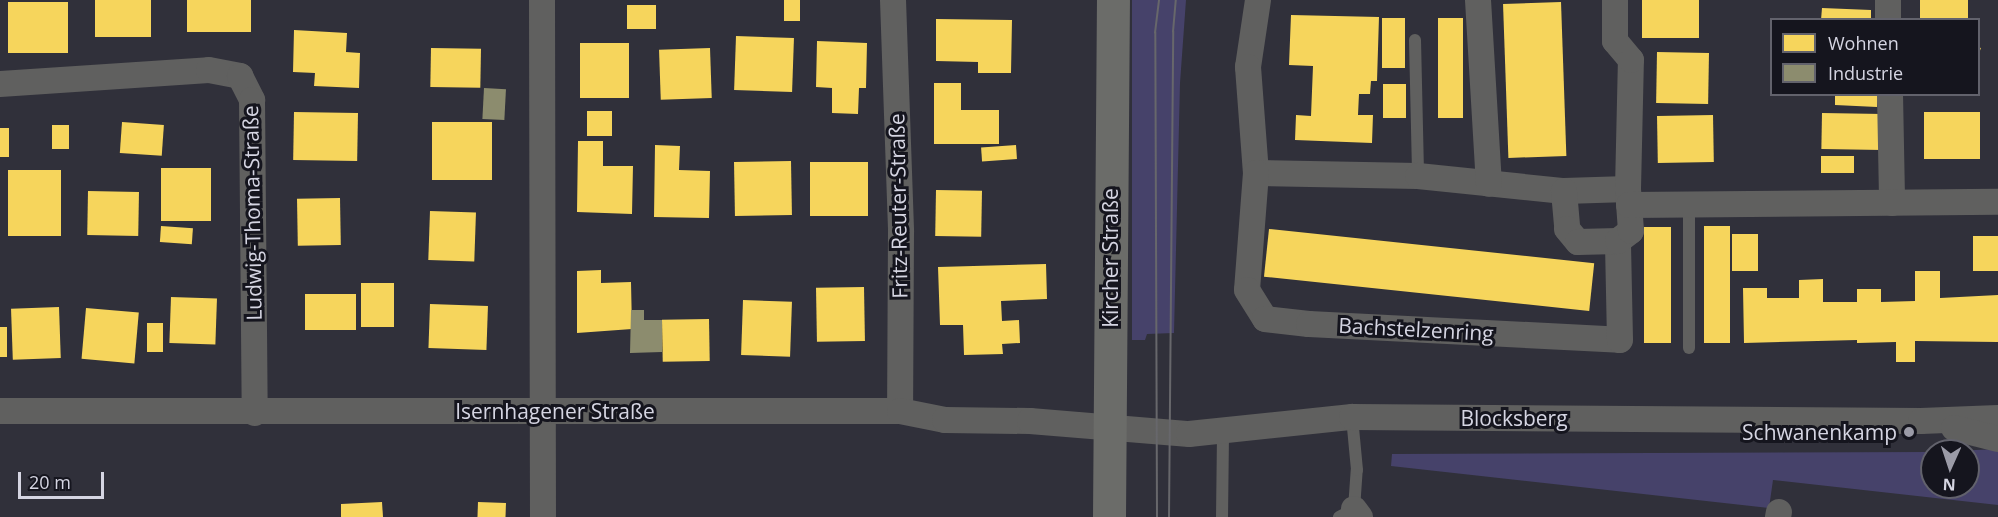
<!DOCTYPE html>
<html>
<head>
<meta charset="utf-8">
<style>
  body { margin:0 }
  #map { position:relative; width:1998px; height:517px; overflow:hidden; background:#30303a; font-family:"Open Sans",sans-serif }
  div>[style] { position:absolute }
  [style*='--x'] { left:calc(var(--x)*1px); top:calc(var(--y)*1px); width:calc(var(--w)*1px); rotate:calc(var(--a)*1deg) }
  .green>* { inset:0; background:#46426a }
  .homes>* { inset:0; background:#f6d55c; transform-origin:0 0 }
  .industry>* { inset:0; background:#8c8c6e; transform-origin:0 0 }
  .lane>* { height:12px; margin:-6px; padding:0 6px; transform-origin:6px; border-radius:6px; background:#60605f }
  .street>* { height:26px; margin:-13px; padding:0 13px; transform-origin:13px; border-radius:13px; background:#60605f }
  .secondary>* { height:33px; margin:-16.5px; padding:0 16.5px; transform-origin:16.5px; border-radius:16.5px; background:#6b6c69 }
  .tram>* { height:1.5px; margin:-0.75px; padding:0 0.75px; transform-origin:0.75px; border-radius:0.75px; background:#67676b }
  .dots>* { width:16px; height:16px; translate:-50% -50%; box-sizing:border-box; border:3px solid #15151e; border-radius:50% }
  span { translate:-50% -50%; white-space:nowrap; text-align:center; line-height:1.15; -webkit-text-stroke:6px #15151e; paint-order:stroke }
  .street-label { font-size:21px; color:#d5d5e2 }
  .poi-label { font-size:21px; color:#d5d5e2 }
  .right { translate:-100% -50%; text-align:right }
  .legend { position:absolute; left:1770px; top:18px; width:210px; height:78px; box-sizing:border-box; background:#15151e; border:2px solid #62626c; margin:0; padding:8px 10px; list-style:none; font-size:18px; color:#d5d5e2 }
  .legend li { display:flex; align-items:center; gap:12px; height:30px }
  .legend b { width:30px; border:2px solid #62626c }
  .north { position:absolute; left:1920px; top:439px; width:60px; height:60px; box-sizing:border-box; background:#15151e; border:2px solid #62626c; border-radius:50%; rotate:183deg; font-size:16px; font-weight:700; line-height:24px; text-align:center; color:#d5d5e2 }
  .north::after { content:''; display:block; margin:auto; width:21px; height:27px; background:#9b9ba7; clip-path:polygon(50% 0,100% 100%,50% 72%,0 100%) }
  .scale { position:absolute; left:18px; top:472px; width:86px; height:27px; box-sizing:border-box; border:3px solid #d5d5e2; border-top:0; padding-left:8px; font-size:18px; line-height:21px; white-space:nowrap; color:#d5d5e2; -webkit-text-stroke:4px #15151e; paint-order:stroke }
</style>
</head>
<body>
<div id="map">
  <div class="green">
    <i style="clip-path:polygon(1132px 0,1186px 0,1180px 83px,1174px 333px,1147px 334px,1145px 340px,1132px 340px)"></i>
    <i style="clip-path:polygon(1998px 449px,1998px 505px,1773px 480px,1769px 508px,1391px 466px,1392px 454px,1932px 452px,1932px 487px,1968px 487px,1968px 451px,1954px 451px)"></i>
  </div>
  <div class="homes">
    <i style="left:95px;top:0;width:56px;height:37px"></i>
    <i style="left:187px;top:0;width:64px;height:32px"></i>
    <i style="left:784px;top:0;width:16px;height:21px"></i>
    <i style="left:1642px;top:0;width:57px;height:38px"></i>
    <i style="left:1920px;top:0;width:48px;height:20px"></i>
    <i style="left:8px;top:2px;width:60px;height:51px"></i>
    <i style="left:1561px;top:2px;width:154px;height:58px;rotate:88deg"></i>
    <i style="left:627px;top:5px;width:29px;height:24px"></i>
    <i style="clip-path:polygon(1822px 8px,1871px 10px,1871px 20px,1821px 20px)"></i>
    <i style="clip-path:polygon(1291px 15px,1379px 17px,1377px 81px,1371px 81px,1370px 94px,1359px 94px,1358px 115px,1373px 115px,1372px 143px,1295px 140px,1296px 115px,1311px 116px,1313px 66px,1289px 65px)"></i>
    <i style="left:1382px;top:18px;width:23px;height:50px"></i>
    <i style="left:1438px;top:18px;width:25px;height:100px"></i>
    <i style="clip-path:polygon(936px 19px,1012px 20px,1011px 73px,978px 73px,978px 62px,936px 61px)"></i>
    <i style="clip-path:polygon(294px 30px,347px 33px,346px 52px,360px 53px,359px 88px,314px 86px,315px 73px,293px 72px)"></i>
    <i style="left:736px;top:36px;width:58px;height:54px;rotate:2deg"></i>
    <i style="clip-path:polygon(817px 41px,867px 43px,866px 88px,859px 88px,858px 114px,832px 113px,832px 88px,816px 87px)"></i>
    <i style="left:580px;top:43px;width:49px;height:55px"></i>
    <i style="left:1978px;top:47px;width:3px;height:49px;rotate:18deg"></i>
    <i style="left:431px;top:48px;width:50px;height:39px;rotate:1deg"></i>
    <i style="left:710px;top:48px;width:50px;height:51px;rotate:88deg"></i>
    <i style="left:1657px;top:52px;width:52px;height:51px;rotate:1deg"></i>
    <i style="clip-path:polygon(934px 83px,961px 83px,961px 110px,999px 110px,999px 144px,934px 144px)"></i>
    <i style="left:1383px;top:84px;width:23px;height:34px"></i>
    <i style="clip-path:polygon(1835px 94px,1878px 94px,1877px 107px,1835px 105px)"></i>
    <i style="left:587px;top:111px;width:25px;height:25px"></i>
    <i style="left:294px;top:112px;width:64px;height:48px;rotate:1deg"></i>
    <i style="left:1980px;top:112px;width:47px;height:56px;rotate:90deg"></i>
    <i style="left:1822px;top:113px;width:61px;height:36px;rotate:1deg"></i>
    <i style="left:1713px;top:115px;width:47px;height:56px;rotate:89deg"></i>
    <i style="left:122px;top:122px;width:42px;height:31px;rotate:4deg"></i>
    <i style="left:432px;top:122px;width:60px;height:58px"></i>
    <i style="left:52px;top:125px;width:17px;height:24px"></i>
    <i style="left:0;top:128px;width:9px;height:29px"></i>
    <i style="clip-path:polygon(578px 141px,603px 141px,603px 166px,633px 166px,632px 214px,577px 212px)"></i>
    <i style="clip-path:polygon(655px 145px,680px 146px,679px 170px,710px 171px,709px 218px,654px 217px)"></i>
    <i style="left:1016px;top:145px;width:14px;height:35px;rotate:86deg"></i>
    <i style="left:1854px;top:156px;width:17px;height:33px;rotate:90deg"></i>
    <i style="left:791px;top:161px;width:54px;height:57px;rotate:89deg"></i>
    <i style="left:810px;top:162px;width:58px;height:54px"></i>
    <i style="left:161px;top:168px;width:50px;height:53px"></i>
    <i style="left:61px;top:170px;width:66px;height:53px;rotate:90deg"></i>
    <i style="left:936px;top:190px;width:46px;height:46px;rotate:1deg"></i>
    <i style="left:88px;top:191px;width:51px;height:44px;rotate:1deg"></i>
    <i style="left:340px;top:198px;width:47px;height:43px;rotate:89deg"></i>
    <i style="left:430px;top:211px;width:46px;height:49px;rotate:2deg"></i>
    <i style="left:161px;top:226px;width:32px;height:16px;rotate:4deg"></i>
    <i style="left:1704px;top:226px;width:26px;height:117px"></i>
    <i style="left:1644px;top:227px;width:27px;height:116px"></i>
    <i style="left:1269px;top:229px;width:327px;height:48px;rotate:6deg"></i>
    <i style="left:1732px;top:234px;width:26px;height:37px"></i>
    <i style="left:1973px;top:236px;width:25px;height:35px"></i>
    <i style="clip-path:polygon(1046px 264px,1047px 299px,1001px 301px,1002px 321px,1019px 320px,1020px 343px,1002px 344px,1003px 354px,964px 355px,963px 325px,940px 325px,938px 267px)"></i>
    <i style="clip-path:polygon(601px 270px,601px 283px,631px 282px,632px 329px,577px 333px,577px 271px)"></i>
    <i style="clip-path:polygon(1915px 271px,1940px 271px,1940px 298px,1998px 295px,1998px 342px,1915px 341px,1915px 362px,1896px 362px,1896px 342px,1857px 343px,1857px 340px,1744px 343px,1743px 288px,1767px 288px,1767px 298px,1799px 298px,1799px 280px,1823px 279px,1823px 302px,1857px 302px,1857px 289px,1881px 289px,1881px 302px,1915px 301px)"></i>
    <i style="left:361px;top:283px;width:33px;height:44px"></i>
    <i style="left:864px;top:287px;width:54px;height:48px;rotate:89deg"></i>
    <i style="left:305px;top:294px;width:51px;height:36px"></i>
    <i style="left:171px;top:297px;width:46px;height:46px;rotate:2deg"></i>
    <i style="left:743px;top:300px;width:49px;height:55px;rotate:2deg"></i>
    <i style="left:430px;top:304px;width:58px;height:44px;rotate:2deg"></i>
    <i style="left:59px;top:307px;width:51px;height:48px;rotate:88deg"></i>
    <i style="left:86px;top:308px;width:53px;height:51px;rotate:5deg"></i>
    <i style="left:709px;top:319px;width:42px;height:47px;rotate:89deg"></i>
    <i style="left:147px;top:323px;width:16px;height:29px"></i>
    <i style="left:0;top:327px;width:7px;height:30px"></i>
    <i style="clip-path:polygon(382px 502px,383px 517px,341px 517px,341px 504px)"></i>
    <i style="left:478px;top:502px;width:28px;height:15px;rotate:2deg"></i>
  </div>
  <div class="industry">
    <i style="left:484px;top:88px;width:22px;height:31px;rotate:3deg"></i>
    <i style="clip-path:polygon(631px 310px,644px 310px,644px 320px,662px 320px,662px 352px,630px 353px)"></i>
  </div>
  <div class="lane">
    <i style="--x:1415;--y:40;--w:136;--a:88.7"></i>
    <i style="--x:1689;--y:205;--w:143;--a:90"></i>
    <i style="--x:1222;--y:517;--w:85;--a:-89.3"></i>
    <i style="--x:1339;--y:517;--w:17;--a:-28"></i>
    <i style="--x:1354;--y:509;--w:39;--a:-86"></i>
    <i style="--x:1357;--y:470;--w:53;--a:-95.4"></i>
  </div>
  <div class="street">
    <i style="--x:542;--y:0;--w:517;--a:89.89"></i>
    <i style="--x:893;--y:0;--w:232;--a:88"></i>
    <i style="--x:901;--y:232;--w:179;--a:90.3"></i>
    <i style="--x:1258;--y:0;--w:68;--a:98.5"></i>
    <i style="--x:1248;--y:67;--w:106;--a:85.7"></i>
    <i style="--x:1256;--y:173;--w:162;--a:1.1"></i>
    <i style="--x:1418;--y:176;--w:147;--a:5.9"></i>
    <i style="--x:1564;--y:191;--w:64;--a:-1.8"></i>
    <i style="--x:1478;--y:0;--w:184;--a:86.6"></i>
    <i style="--x:1888;--y:0;--w:20;--a:90"></i>
    <i style="--x:0;--y:84;--w:209;--a:-3.8"></i>
    <i style="--x:209;--y:70;--w:32;--a:11"></i>
    <i style="--x:240;--y:76;--w:27;--a:63"></i>
    <i style="--x:252;--y:100;--w:313;--a:89.5"></i>
    <i style="--x:1890;--y:94;--w:109;--a:88.9"></i>
    <i style="--x:1256;--y:173;--w:117;--a:94.4"></i>
    <i style="--x:1247;--y:290;--w:34;--a:58"></i>
    <i style="--x:1265;--y:319;--w:44;--a:6.5"></i>
    <i style="--x:1309;--y:324;--w:311;--a:2.9"></i>
    <i style="--x:1620;--y:340;--w:99;--a:-91.2"></i>
    <i style="--x:1564;--y:191;--w:38;--a:85"></i>
    <i style="--x:1567;--y:229;--w:17;--a:50"></i>
    <i style="--x:1578;--y:242;--w:40;--a:-1.4"></i>
    <i style="--x:1618;--y:241;--w:16;--a:-38"></i>
    <i style="--x:1631;--y:231;--w:42;--a:-94.1"></i>
    <i style="--x:1628;--y:189;--w:129;--a:-88.7"></i>
    <i style="--x:1631;--y:60;--w:25;--a:-130"></i>
    <i style="--x:1615;--y:41;--w:41;--a:-90"></i>
    <i style="--x:1629;--y:205;--w:369;--a:-0.5"></i>
    <i style="--x:0;--y:411;--w:900;--a:0"></i>
    <i style="--x:900;--y:411;--w:46;--a:11.3"></i>
    <i style="--x:945;--y:420;--w:85;--a:0.7"></i>
    <i style="--x:1030;--y:421;--w:160;--a:4.7"></i>
    <i style="--x:1189;--y:434;--w:164;--a:-6"></i>
    <i style="--x:1352;--y:417;--w:569;--a:0.4"></i>
    <i style="--x:1921;--y:421;--w:77;--a:-2.2"></i>
    <i style="--x:1954;--y:428;--w:45;--a:14"></i>
    <i style="--x:1354;--y:509;--w:10;--a:53"></i>
    <i style="--x:1778;--y:517;--w:5;--a:-79"></i>
  </div>
  <div class="secondary">
    <i style="--x:1109;--y:517;--w:517;--a:-89.56"></i>
  </div>
  <div class="tram">
    <i style="--x:1157;--y:517;--w:484;--a:-90.2"></i>
    <i style="--x:1155;--y:33;--w:33;--a:-83"></i>
    <i style="--x:1169;--y:517;--w:485;--a:-89.5"></i>
    <i style="--x:1173;--y:32;--w:32;--a:-85"></i>
  </div>
  <div class="dots">
    <i style="left:1909px;top:432px;background:#9b9ba7"></i>
  </div>
  <div class="street-label">
    <span style="left:898px;top:206px;rotate:-91deg">Fritz-Reuter-Straße</span>
    <span style="left:252px;top:213px;rotate:-91deg">Ludwig-Thoma-Straße</span>
    <span style="left:1110px;top:258px;rotate:-90deg">Kircher Straße</span>
    <span style="left:1416px;top:329px;rotate:3deg">Bachstelzenring</span>
    <span style="left:555px;top:411px">Isernhagener Straße</span>
    <span style="left:1514px;top:418px">Blocksberg</span>
  </div>
  <div class="poi-label">
    <span class="right" style="left:1897px;top:432px">Schwanenkamp</span>
  </div>
  <ul class="legend">
  <li><b style="height:16px;background:#f6d55c"></b>Wohnen</li>
  <li><b style="height:16px;background:#8c8c6e"></b>Industrie</li>
  </ul>
  <div class="north">N</div>
  <div class="scale">20 m</div>
</div>
</body>
</html>
